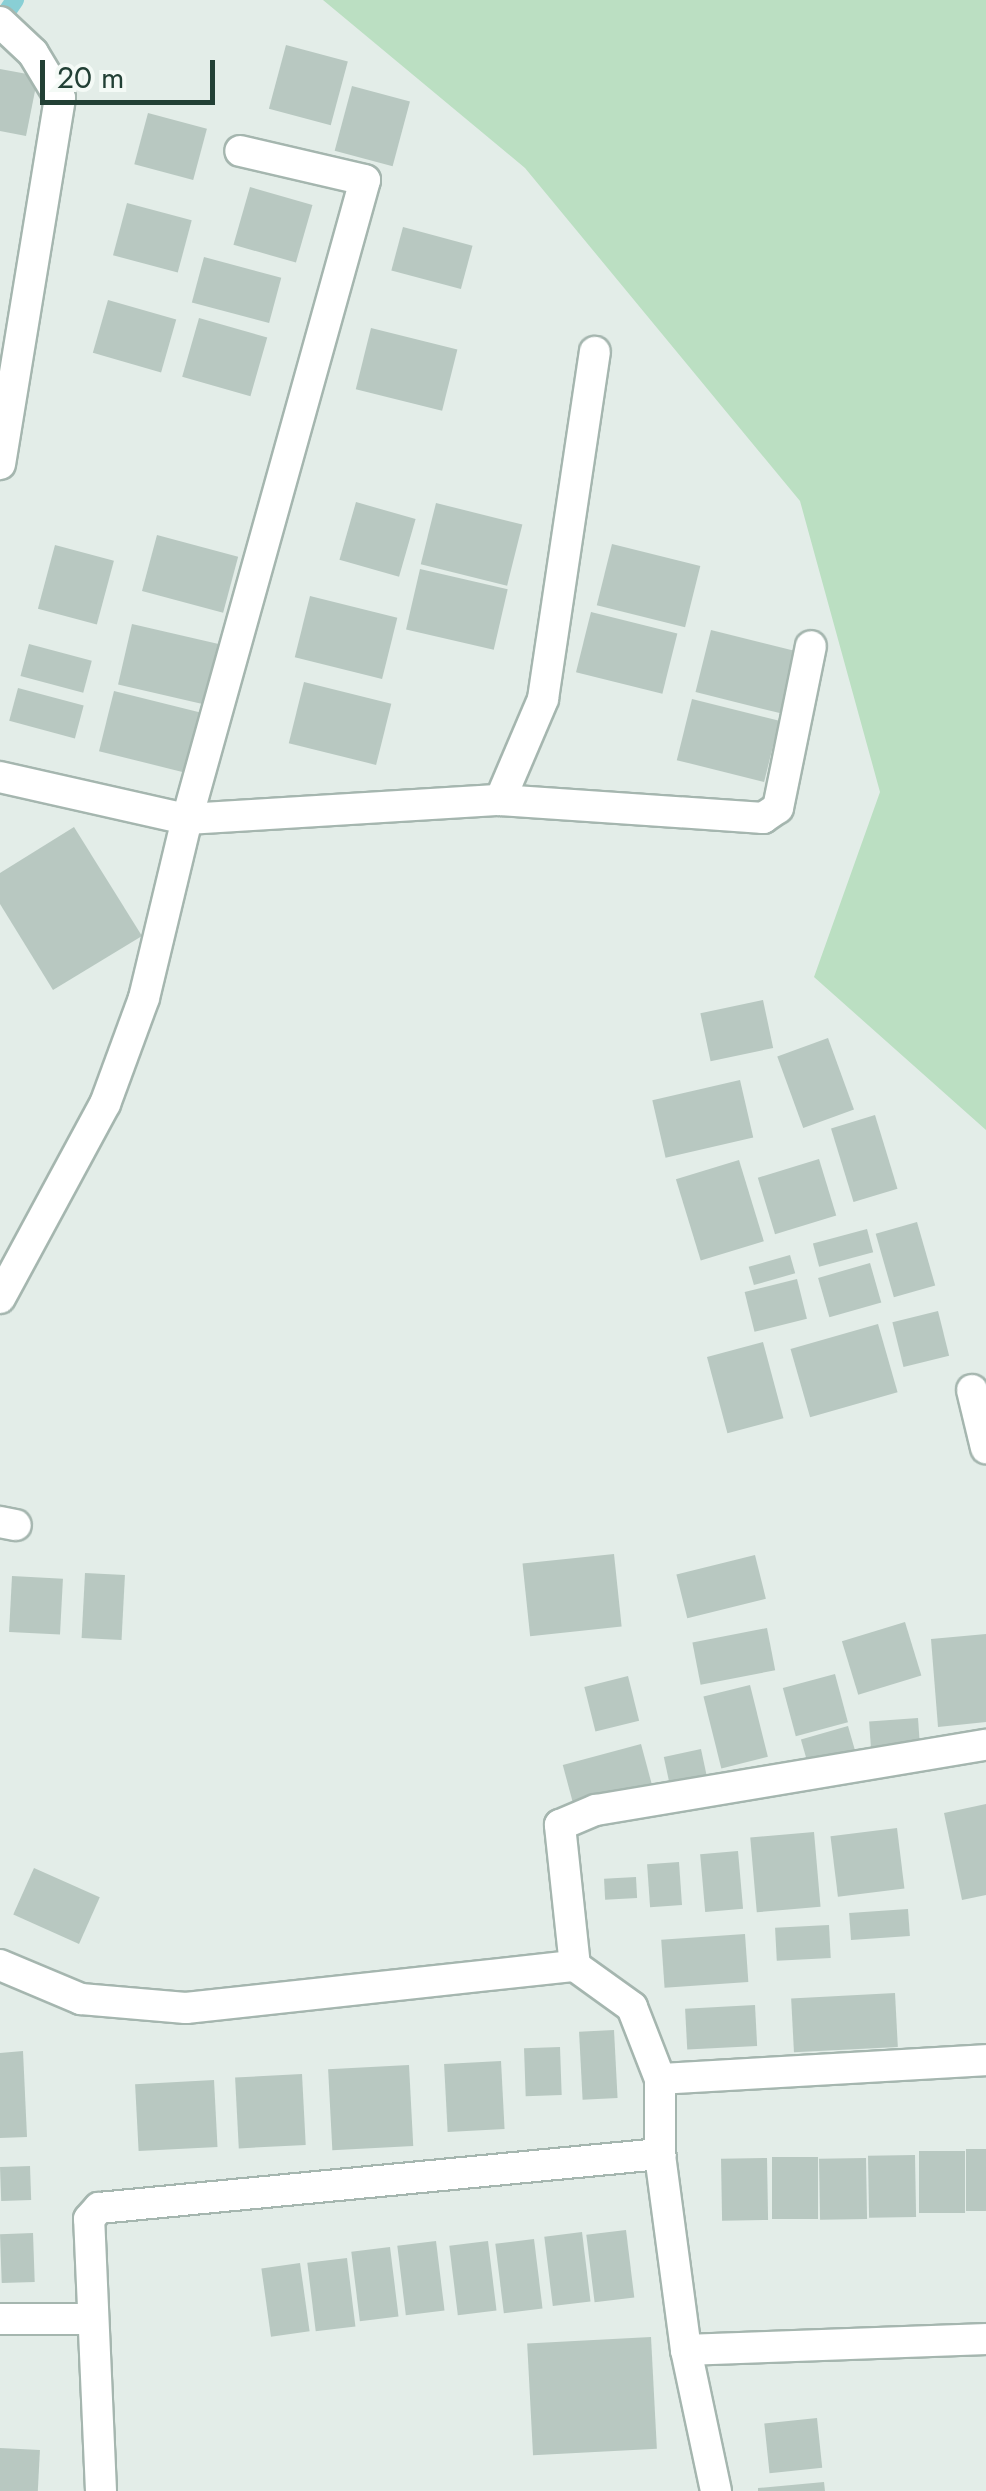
<!DOCTYPE html>
<html>
<head>
<meta charset="utf-8">
<style>
  body { margin:0 }
  #map { position:relative; width:986px; height:2491px; overflow:hidden; background:#e3ede8; font-family:Jost,sans-serif }
  div>[style] { position:absolute }
  [style*='--x'] { left:calc(var(--x)*1px); top:calc(var(--y)*1px); width:calc(var(--w)*1px); rotate:calc(var(--a)*1deg) }
  .green>* { inset:0; background:#bbdfc2 }
  .stream>* { height:18px; margin:-9px; padding:0 9px; transform-origin:9px; border-radius:9px; background:#89cfd5 }
  .building>* { inset:0; background:#b8c8c1; transform-origin:0 0 }
  .roads { filter:drop-shadow(2px 0 #a5b6af) drop-shadow(-2px 0 #a5b6af) drop-shadow(0 2px #a5b6af) drop-shadow(0 -2px #a5b6af) }
  .street>* { height:30px; margin:-15px; padding:0 15px; transform-origin:15px; border-radius:15px; background:#fff }
  span { translate:-50% -50%; white-space:nowrap; text-align:center; line-height:1.15; -webkit-text-stroke:9px #f4faf6; paint-order:stroke }
  .scale { position:absolute; left:40px; top:60px; width:175px; height:45px; box-sizing:border-box; border:5px solid #224035; border-top:0; padding-left:12px; font-size:30px; line-height:35px; white-space:nowrap; color:#224035; -webkit-text-stroke:8px #f4faf6; paint-order:stroke }
</style>
</head>
<body>
<div id="map">
  <div class="green">
    <i style="clip-path:polygon(323px 0,986px 0,986px 1130px,814px 977px,880px 792px,800px 501px,525px 168px)"></i>
  </div>
  <div class="stream">
    <i style="--x:0;--y:22;--w:27;--a:-56"></i>
  </div>
  <div class="building">
    <i style="left:286px;top:45px;width:64px;height:66px;rotate:15deg"></i>
    <i style="clip-path:polygon(0 69px,38px 76px,26px 136px,0 131px)"></i>
    <i style="left:352px;top:86px;width:60px;height:67px;rotate:15deg"></i>
    <i style="left:148px;top:113px;width:61px;height:53px;rotate:15deg"></i>
    <i style="left:250px;top:187px;width:65px;height:60px;rotate:16deg"></i>
    <i style="left:127px;top:203px;width:67px;height:54px;rotate:15deg"></i>
    <i style="left:403px;top:227px;width:72px;height:45px;rotate:15deg"></i>
    <i style="left:204px;top:257px;width:80px;height:47px;rotate:15deg"></i>
    <i style="left:108px;top:300px;width:71px;height:55px;rotate:16deg"></i>
    <i style="left:199px;top:318px;width:71px;height:61px;rotate:16deg"></i>
    <i style="left:371px;top:328px;width:89px;height:63px;rotate:14deg"></i>
    <i style="left:356px;top:502px;width:62px;height:60px;rotate:16deg"></i>
    <i style="left:436px;top:503px;width:89px;height:63px;rotate:14deg"></i>
    <i style="left:157px;top:535px;width:84px;height:58px;rotate:15deg"></i>
    <i style="left:612px;top:544px;width:91px;height:63px;rotate:14deg"></i>
    <i style="left:55px;top:545px;width:61px;height:66px;rotate:15deg"></i>
    <i style="left:420px;top:569px;width:90px;height:62px;rotate:13deg"></i>
    <i style="left:310px;top:596px;width:90px;height:63px;rotate:14deg"></i>
    <i style="left:591px;top:612px;width:89px;height:62px;rotate:14deg"></i>
    <i style="left:132px;top:624px;width:90px;height:62px;rotate:13deg"></i>
    <i style="left:711px;top:630px;width:90px;height:64px;rotate:14deg"></i>
    <i style="left:29px;top:644px;width:65px;height:33px;rotate:15deg"></i>
    <i style="left:304px;top:682px;width:90px;height:63px;rotate:14deg"></i>
    <i style="left:18px;top:688px;width:68px;height:34px;rotate:15deg"></i>
    <i style="left:114px;top:691px;width:89px;height:62px;rotate:14deg"></i>
    <i style="left:692px;top:699px;width:90px;height:63px;rotate:14deg"></i>
    <i style="clip-path:polygon(74px 827px,142px 936px,53px 990px,0 904px,0 873px)"></i>
    <i style="left:763px;top:1000px;width:49px;height:64px;rotate:78deg"></i>
    <i style="left:828px;top:1038px;width:76px;height:54px;rotate:70deg"></i>
    <i style="left:740px;top:1080px;width:59px;height:90px;rotate:77deg"></i>
    <i style="left:875px;top:1115px;width:77px;height:46px;rotate:73deg"></i>
    <i style="left:819px;top:1159px;width:59px;height:64px;rotate:73deg"></i>
    <i style="left:739px;top:1160px;width:85px;height:66px;rotate:73deg"></i>
    <i style="left:917px;top:1222px;width:66px;height:43px;rotate:74deg"></i>
    <i style="left:867px;top:1229px;width:24px;height:56px;rotate:75deg"></i>
    <i style="left:790px;top:1255px;width:19px;height:43px;rotate:74deg"></i>
    <i style="left:870px;top:1263px;width:41px;height:54px;rotate:74deg"></i>
    <i style="left:797px;top:1279px;width:41px;height:54px;rotate:76deg"></i>
    <i style="left:938px;top:1311px;width:46px;height:47px;rotate:76deg"></i>
    <i style="left:878px;top:1324px;width:71px;height:91px;rotate:74deg"></i>
    <i style="left:763px;top:1342px;width:79px;height:58px;rotate:75deg"></i>
    <i style="left:614px;top:1554px;width:73px;height:92px;rotate:84deg"></i>
    <i style="left:755px;top:1555px;width:45px;height:81px;rotate:76deg"></i>
    <i style="left:85px;top:1573px;width:40px;height:65px;rotate:3deg"></i>
    <i style="left:12px;top:1576px;width:51px;height:56px;rotate:3deg"></i>
    <i style="left:905px;top:1622px;width:56px;height:66px;rotate:73deg"></i>
    <i style="left:767px;top:1628px;width:43px;height:76px;rotate:79deg"></i>
    <i style="clip-path:polygon(986px 1634px,986px 1722px,938px 1727px,931px 1639px)"></i>
    <i style="left:835px;top:1674px;width:50px;height:54px;rotate:75deg"></i>
    <i style="left:628px;top:1676px;width:46px;height:45px;rotate:76deg"></i>
    <i style="left:750px;top:1685px;width:74px;height:48px;rotate:76deg"></i>
    <i style="left:918px;top:1718px;width:29px;height:49px;rotate:86deg"></i>
    <i style="left:848px;top:1726px;width:33px;height:49px;rotate:74deg"></i>
    <i style="left:641px;top:1744px;width:42px;height:81px;rotate:75deg"></i>
    <i style="left:701px;top:1749px;width:34px;height:38px;rotate:78deg"></i>
    <i style="clip-path:polygon(986px 1804px,986px 1895px,962px 1900px,944px 1813px)"></i>
    <i style="left:897px;top:1828px;width:61px;height:67px;rotate:83deg"></i>
    <i style="left:814px;top:1832px;width:75px;height:64px;rotate:85deg"></i>
    <i style="left:738px;top:1851px;width:58px;height:38px;rotate:85deg"></i>
    <i style="left:679px;top:1862px;width:43px;height:32px;rotate:86deg"></i>
    <i style="left:34px;top:1868px;width:72px;height:51px;rotate:24deg"></i>
    <i style="left:636px;top:1877px;width:21px;height:32px;rotate:87deg"></i>
    <i style="left:908px;top:1909px;width:27px;height:59px;rotate:86deg"></i>
    <i style="left:829px;top:1925px;width:33px;height:54px;rotate:87deg"></i>
    <i style="left:745px;top:1934px;width:48px;height:84px;rotate:86deg"></i>
    <i style="left:895px;top:1993px;width:54px;height:104px;rotate:87deg"></i>
    <i style="left:755px;top:2005px;width:41px;height:70px;rotate:87deg"></i>
    <i style="left:614px;top:2030px;width:68px;height:35px;rotate:87deg"></i>
    <i style="left:560px;top:2047px;width:48px;height:36px;rotate:88deg"></i>
    <i style="clip-path:polygon(23px 2051px,27px 2137px,0 2138px,0 2053px)"></i>
    <i style="left:501px;top:2061px;width:68px;height:57px;rotate:87deg"></i>
    <i style="left:409px;top:2065px;width:81px;height:81px;rotate:87deg"></i>
    <i style="left:302px;top:2074px;width:71px;height:67px;rotate:87deg"></i>
    <i style="left:214px;top:2080px;width:67px;height:79px;rotate:87deg"></i>
    <i style="left:986px;top:2149px;width:62px;height:20px;rotate:90deg"></i>
    <i style="left:965px;top:2151px;width:62px;height:46px;rotate:90deg"></i>
    <i style="left:915px;top:2155px;width:62px;height:47px;rotate:89deg"></i>
    <i style="left:772px;top:2157px;width:46px;height:62px"></i>
    <i style="left:767px;top:2158px;width:62px;height:46px;rotate:89deg"></i>
    <i style="left:866px;top:2158px;width:61px;height:47px;rotate:89deg"></i>
    <i style="left:30px;top:2166px;width:34px;height:30px;rotate:88deg"></i>
    <i style="left:626px;top:2230px;width:68px;height:40px;rotate:83deg"></i>
    <i style="left:582px;top:2232px;width:70px;height:38px;rotate:83deg"></i>
    <i style="left:33px;top:2233px;width:49px;height:33px;rotate:88deg"></i>
    <i style="left:534px;top:2239px;width:70px;height:39px;rotate:83deg"></i>
    <i style="left:436px;top:2241px;width:70px;height:39px;rotate:83deg"></i>
    <i style="left:488px;top:2241px;width:70px;height:39px;rotate:83deg"></i>
    <i style="left:390px;top:2247px;width:70px;height:39px;rotate:83deg"></i>
    <i style="left:347px;top:2258px;width:69px;height:40px;rotate:83deg"></i>
    <i style="left:300px;top:2263px;width:69px;height:39px;rotate:82deg"></i>
    <i style="left:651px;top:2337px;width:112px;height:124px;rotate:87deg"></i>
    <i style="left:817px;top:2418px;width:50px;height:53px;rotate:84deg"></i>
    <i style="left:0;top:2448px;width:40px;height:43px;rotate:3deg"></i>
    <i style="clip-path:polygon(824px 2482px,825px 2491px,758px 2491px,758px 2488px)"></i>
  </div>
  <div class="roads">
    <div class="street">
      <i style="--x:0;--y:22;--w:45;--a:43.2"></i>
      <i style="--x:33;--y:53;--w:52;--a:59"></i>
      <i style="--x:60;--y:98;--w:371;--a:99.3"></i>
      <i style="--x:0;--y:777;--w:192;--a:12.7"></i>
      <i style="--x:187;--y:819;--w:663;--a:-74.43"></i>
      <i style="--x:365;--y:180;--w:128;--a:-166.9"></i>
      <i style="--x:500;--y:800;--w:110;--a:-66.9"></i>
      <i style="--x:543;--y:699;--w:351;--a:-81.5"></i>
      <i style="--x:0;--y:1298;--w:221;--a:-61.6"></i>
      <i style="--x:105;--y:1104;--w:113;--a:-69.8"></i>
      <i style="--x:144;--y:998;--w:184;--a:-76.5"></i>
      <i style="--x:187;--y:819;--w:314;--a:-3.5"></i>
      <i style="--x:500;--y:800;--w:264;--a:3.9"></i>
      <i style="--x:763;--y:818;--w:18;--a:-34"></i>
      <i style="--x:778;--y:808;--w:165;--a:-78.5"></i>
      <i style="--x:972;--y:1390;--w:60;--a:76.4"></i>
      <i style="--x:0;--y:1522;--w:16;--a:11"></i>
      <i style="--x:0;--y:1965;--w:88;--a:22.8"></i>
      <i style="--x:81;--y:1999;--w:105;--a:4.9"></i>
      <i style="--x:186;--y:2008;--w:391;--a:-6.2"></i>
      <i style="--x:660;--y:2079;--w:77;--a:-111.3"></i>
      <i style="--x:632;--y:2007;--w:70;--a:-144.3"></i>
      <i style="--x:575;--y:1966;--w:142;--a:-96.1"></i>
      <i style="--x:560;--y:1825;--w:39;--a:-23"></i>
      <i style="--x:596;--y:1810;--w:395;--a:-9.5"></i>
      <i style="--x:0;--y:2319;--w:92;--a:0"></i>
      <i style="--x:686;--y:2350;--w:300;--a:-2.1"></i>
      <i style="--x:101;--y:2491;--w:272;--a:-92.5"></i>
      <i style="--x:89;--y:2219;--w:15;--a:-48"></i>
      <i style="--x:99;--y:2208;--w:564;--a:-5.5"></i>
      <i style="--x:716;--y:2491;--w:144;--a:-102"></i>
      <i style="--x:686;--y:2350;--w:198;--a:-97.6"></i>
      <i style="--x:660;--y:2154;--w:75;--a:-90"></i>
      <i style="--x:660;--y:2079;--w:327;--a:-3.3"></i>
    </div>
  </div>
  <div class="scale">20 m</div>
</div>
</body>
</html>
